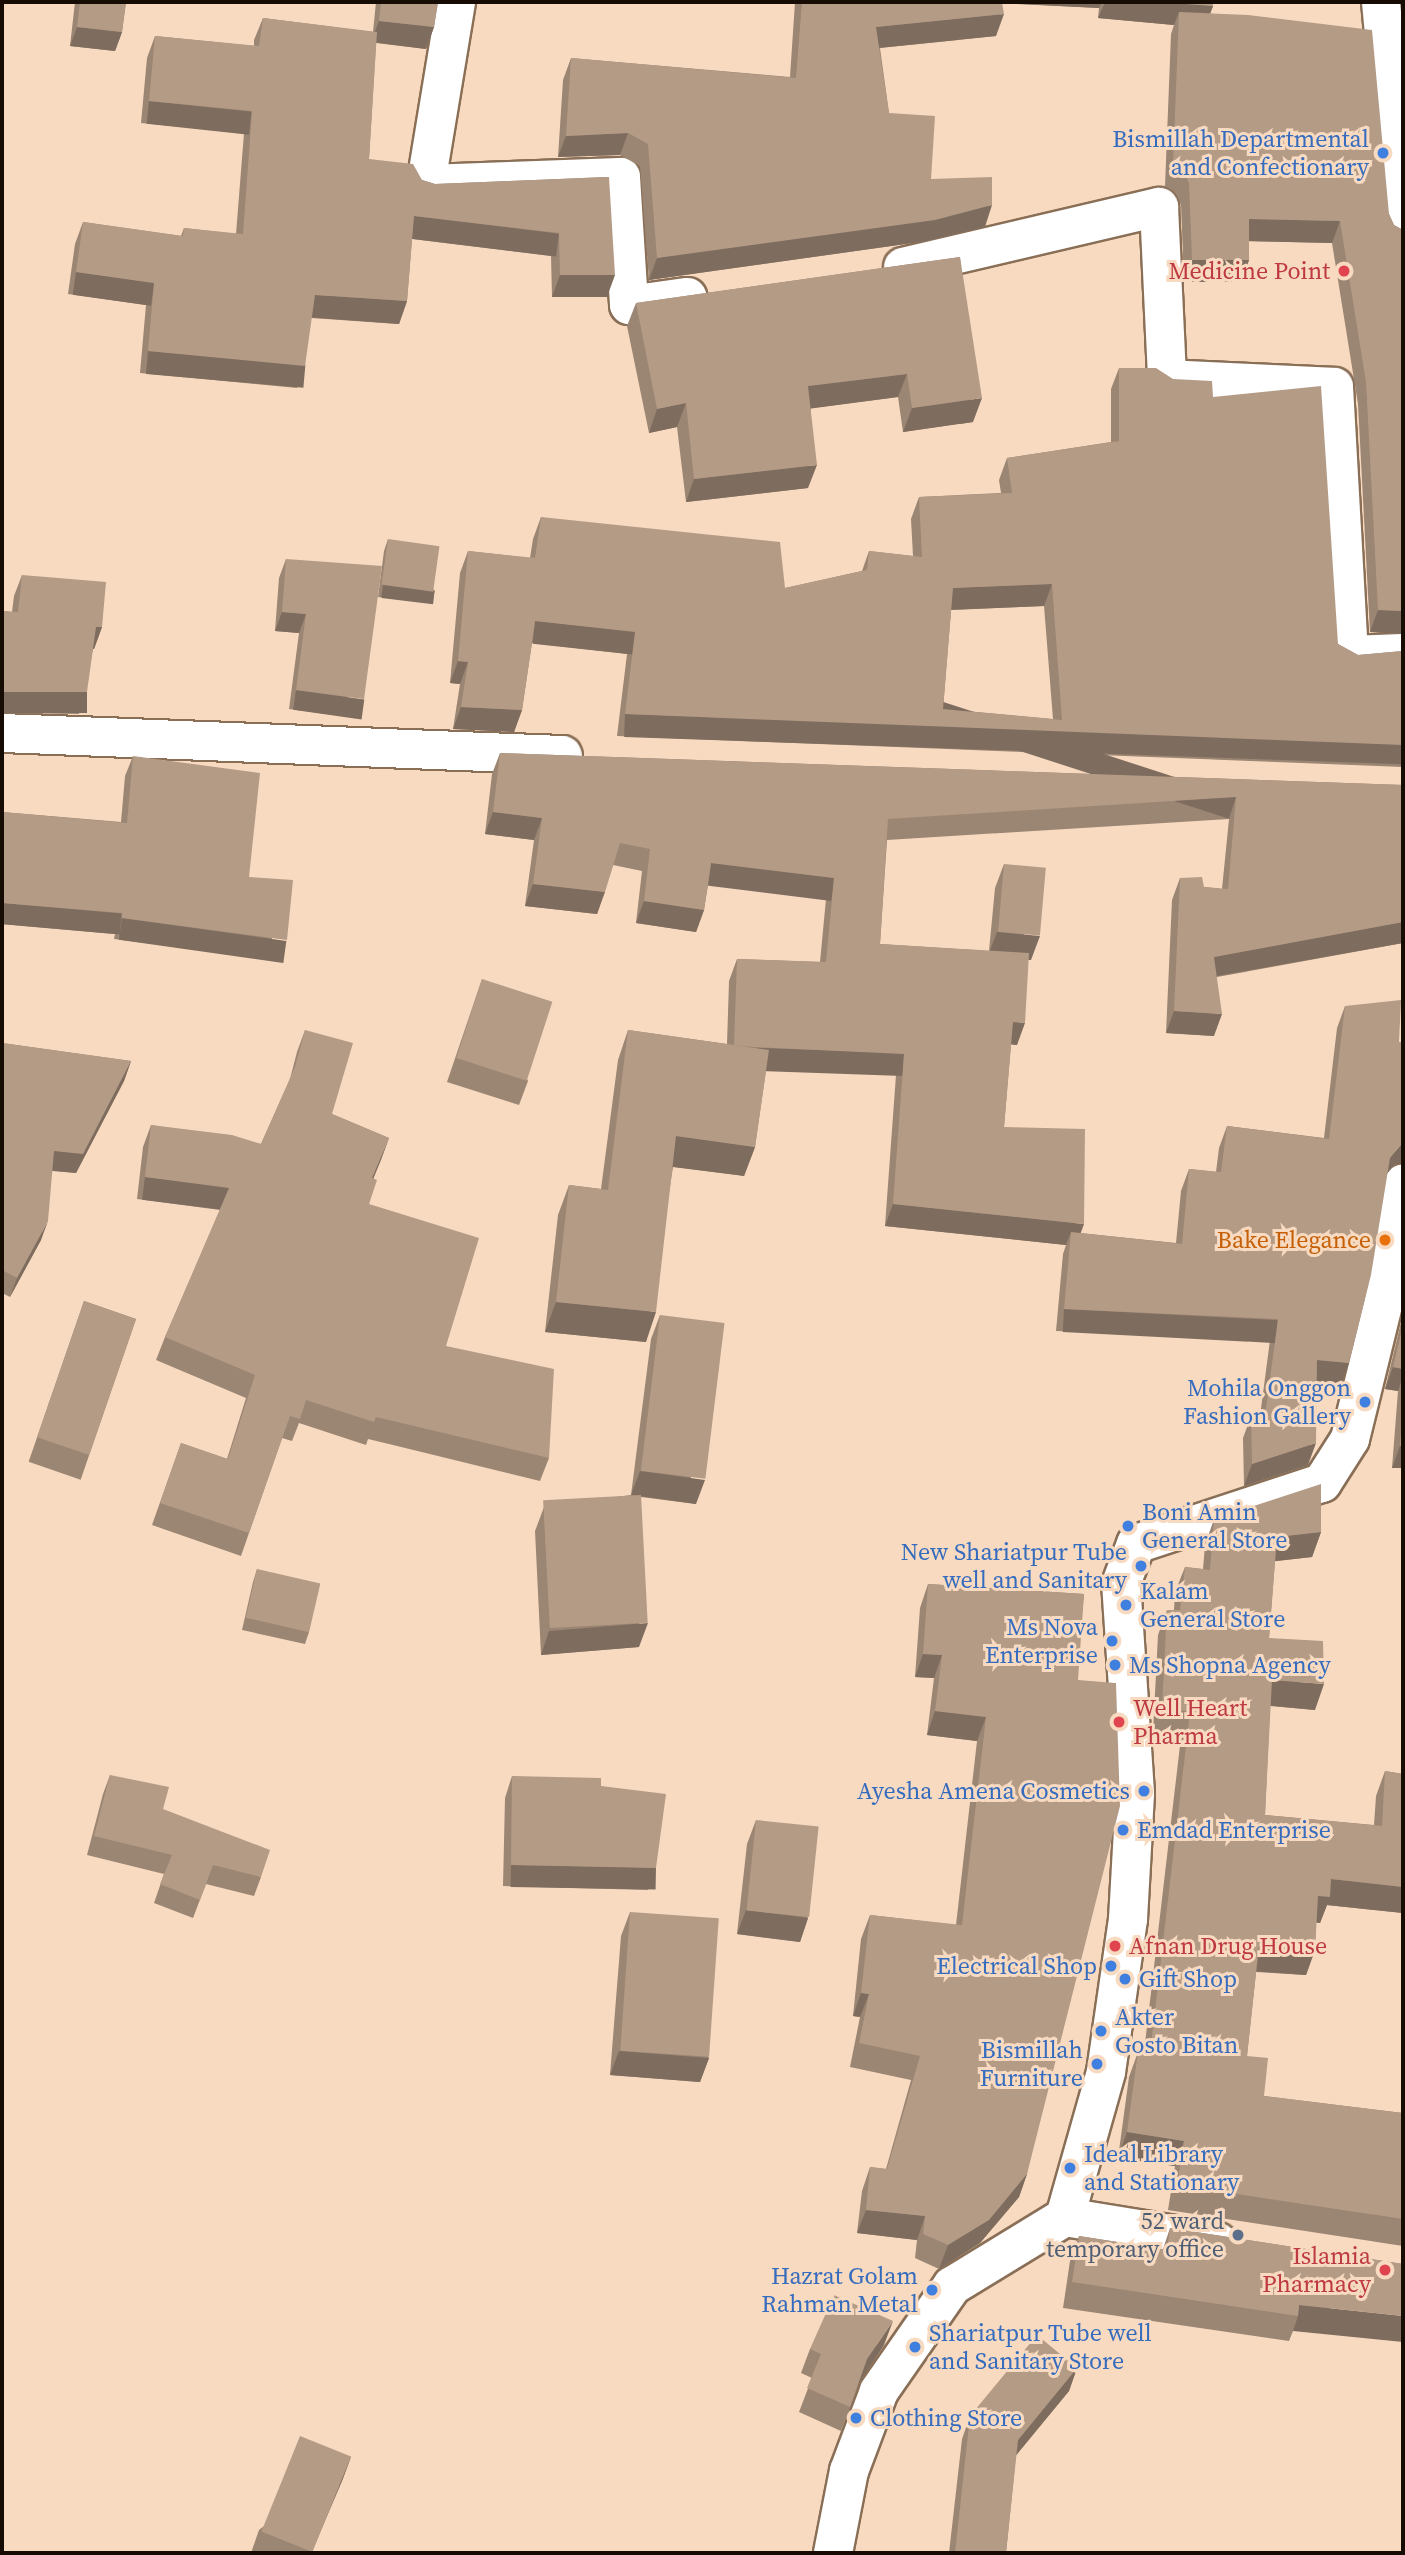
<!DOCTYPE html>
<html>
<head>
<meta charset="utf-8">
<style>
  body { margin:0 }
  #map { position:relative; width:1405px; height:2555px; overflow:hidden; background:#f8dac0; font-family:"Source Serif 4",serif }
  div>[style] { position:absolute }
  [style*='--x'] { left:calc(var(--x)*1px); top:calc(var(--y)*1px); width:calc(var(--w)*1px); rotate:calc(var(--a)*1deg) }
  .roads { filter:drop-shadow(2px 0 #8a6f57) drop-shadow(-2px 0 #8a6f57) drop-shadow(0 2px #8a6f57) drop-shadow(0 -2px #8a6f57) }
  .street>* { height:38px; margin:-19px; padding:0 19px; transform-origin:19px; border-radius:19px; background:#fff }
  .secondary>* { height:38px; margin:-19px; padding:0 19px; transform-origin:19px; border-radius:19px; background:#fff }
  .wall>* { inset:0; background:#9b8573; transform-origin:0 0 }
  .shaded-wall>* { inset:0; background:#7e6c5e; transform-origin:0 0 }
  .building>* { inset:0; background:#b49b86; transform-origin:0 0 }
  .dots>* { width:19px; height:19px; translate:-50% -50%; box-sizing:border-box; border:4px solid #f8dac0; border-radius:50% }
  span { translate:-50% -50%; white-space:nowrap; text-align:center; line-height:1.15; -webkit-text-stroke:6px #f8dac0; paint-order:stroke }
  .shop-label { font-size:24px; color:#366cbe }
  .right { translate:-100% -50%; text-align:right }
  .left { translate:0 -50%; text-align:left }
  .health-label { font-size:24px; color:#be3a42 }
  .food-label { font-size:24px; color:#c56008 }
  .service-label { font-size:24px; color:#4e5e75 }
  .frame { position:absolute; inset:0; border:4px solid #160c04; pointer-events:none }
</style>
</head>
<body>
<div id="map">
  <div class="roads">
    <div class="street">
      <i style="--x:456;--y:2;--w:184;--a:99.4"></i>
      <i style="--x:426;--y:184;--w:195;--a:-2.1"></i>
      <i style="--x:621;--y:177;--w:128;--a:86.4"></i>
      <i style="--x:629;--y:305;--w:59;--a:-7.9"></i>
      <i style="--x:903;--y:267;--w:263;--a:-13.2"></i>
      <i style="--x:1159;--y:207;--w:172;--a:87.3"></i>
      <i style="--x:1167;--y:379;--w:167;--a:2.7"></i>
      <i style="--x:1334;--y:387;--w:268;--a:86.8"></i>
      <i style="--x:1349;--y:655;--w:54;--a:-2.1"></i>
      <i style="--x:2;--y:733;--w:561;--a:2.25"></i>
      <i style="--x:1065;--y:2217;--w:155;--a:9.3"></i>
    </div>
    <div class="secondary">
      <i style="--x:1381;--y:2;--w:233;--a:84.6"></i>
      <i style="--x:833;--y:2553;--w:84;--a:-79"></i>
      <i style="--x:849;--y:2471;--w:85;--a:-69.4"></i>
      <i style="--x:879;--y:2391;--w:128;--a:-55.2"></i>
      <i style="--x:952;--y:2286;--w:132;--a:-31.4"></i>
      <i style="--x:1065;--y:2217;--w:151;--a:-74.2"></i>
      <i style="--x:1106;--y:2072;--w:155;--a:-81.8"></i>
      <i style="--x:1128;--y:1919;--w:126;--a:-86.8"></i>
      <i style="--x:1135;--y:1793;--w:209;--a:-93.8"></i>
      <i style="--x:1121;--y:1584;--w:43;--a:-69.4"></i>
      <i style="--x:1136;--y:1544;--w:196;--a:-18.2"></i>
      <i style="--x:1322;--y:1483;--w:52;--a:-57.5"></i>
      <i style="--x:1350;--y:1439;--w:142;--a:-76.2"></i>
      <i style="--x:1384;--y:1301;--w:119;--a:-80.8"></i>
    </div>
  </div>
  <div class="wall">
    <i style="clip-path:polygon(75px 2px,126px 2px,122px 32px,115px 51px,70px 46px)"></i>
    <i style="clip-path:polygon(376px 2px,438px 2px,434px 27px,426px 49px,376px 43px,369px 159px,422px 180px,435px 184px,609px 177px,607px 297px,552px 297px,551px 256px,412px 239px,407px 301px,399px 324px,311px 318px,297px 388px,140px 373px,146px 305px,68px 294px,75px 244px,83px 222px,181px 236px,184px 228px,236px 234px,244px 133px,141px 123px,147px 58px,155px 36px,254px 46px,254px 40px,263px 18px,373px 32px)"></i>
    <i style="clip-path:polygon(795px 2px,1213px 2px,1213px 6px,1210px 14px,1389px 214px,1394px 225px,1403px 230px,1403px 634px,1370px 632px,1358px 404px,1332px 243px,1249px 241px,1249px 260px,1241px 282px,1184px 282px,1181px 205px,1176px 193px,1165px 186px,1171px 34px,1174px 25px,1098px 18px,1099px 8px,1002px 3px,996px 36px,880px 48px,889px 113px,931px 179px,985px 227px,927px 241px,649px 280px,640px 166px,620px 155px,558px 157px,563px 80px,571px 58px,790px 77px)"></i>
    <i style="clip-path:polygon(960px 257px,973px 422px,903px 432px,898px 397px,811px 408px,808px 488px,686px 502px,677px 427px,649px 433px,627px 326px,636px 303px)"></i>
    <i style="clip-path:polygon(evenodd,1119px 368px,1173px 379px,1213px 397px,1338px 644px,1358px 655px,1403px 651px,1403px 767px,617px 736px,627px 654px,532px 643px,522px 710px,514px 732px,453px 729px,460px 684px,450px 683px,460px 573px,468px 551px,530px 558px,533px 539px,541px 517px,785px 588px,862px 571px,869px 551px,913px 556px,911px 519px,919px 497px,1001px 493px,999px 480px,1007px 458px,1111px 442px,1111px 389px,1119px 368px,1044px 606px,1053px 719px,943px 709px,951px 610px,1044px 606px)"></i>
    <i style="clip-path:polygon(388px 539px,435px 591px,430px 603px,378px 597px,384px 551px)"></i>
    <i style="clip-path:polygon(286px 559px,357px 718px,289px 709px,299px 633px,275px 631px,279px 578px)"></i>
    <i style="clip-path:polygon(22px 575px,102px 627px,94px 649px,93px 649px,79px 714px,2px 713px,2px 611px,12px 612px,14px 596px)"></i>
    <i style="clip-path:polygon(500px 753px,1403px 785px,1403px 943px,1217px 977px,1214px 1036px,1166px 1033px,1172px 900px,1180px 878px,1204px 887px,1222px 889px,1229px 819px,887px 840px,880px 944px,989px 951px,995px 888px,1004px 864px,1031px 960px,1028px 960px,1017px 1045px,1011px 1044px,1004px 1127px,1080px 1233px,1176px 1243px,1181px 1191px,1189px 1169px,1216px 1172px,1219px 1148px,1227px 1126px,1324px 1138px,1337px 1028px,1345px 1006px,1399px 1042px,1395px 1164px,1387px 1173px,1341px 1385px,1317px 1382px,1308px 1465px,1244px 1486px,1243px 1438px,1251px 1416px,1260px 1416px,1270px 1340px,1056px 1331px,1063px 1254px,1066px 1245px,885px 1226px,896px 1075px,766px 1070px,755px 1147px,744px 1176px,673px 1167px,646px 1342px,545px 1332px,558px 1215px,569px 1185px,601px 1189px,618px 1060px,628px 1030px,727px 1044px,729px 981px,737px 959px,820px 962px,826px 899px,708px 885px,704px 910px,696px 932px,636px 923px,642px 871px,613px 865px,597px 914px,525px 906px,534px 840px,485px 834px,492px 774px)"></i>
    <i style="clip-path:polygon(133px 756px,249px 877px,280px 960px,114px 939px,115px 934px,2px 924px,2px 812px,121px 822px,125px 776px)"></i>
    <i style="clip-path:polygon(482px 979px,528px 1081px,519px 1105px,447px 1082px)"></i>
    <i style="clip-path:polygon(305px 1030px,332px 1114px,389px 1138px,373px 1179px,369px 1204px,446px 1346px,549px 1458px,540px 1481px,368px 1439px,366px 1445px,299px 1423px,292px 1441px,282px 1438px,241px 1556px,152px 1525px,181px 1443px,227px 1459px,246px 1398px,156px 1360px,165px 1337px,220px 1210px,137px 1199px,143px 1147px,151px 1125px,261px 1144px,290px 1079px,297px 1052px)"></i>
    <i style="clip-path:polygon(2px 1043px,131px 1061px,124px 1081px,76px 1173px,52px 1171px,41px 1240px,10px 1297px,2px 1293px)"></i>
    <i style="left:84px;top:1301px;width:55px;height:170px;rotate:19deg"></i>
    <i style="clip-path:polygon(1403px 1314px,1403px 1468px,1392px 1468px,1398px 1391px,1385px 1389px)"></i>
    <i style="clip-path:polygon(660px 1315px,696px 1504px,641px 1497px,639px 1647px,541px 1655px,535px 1531px,544px 1507px,631px 1495px,651px 1339px)"></i>
    <i style="clip-path:polygon(1214px 1519px,1321px 1532px,1312px 1557px,1275px 1561px,1269px 1638px,1315px 1710px,1270px 1706px,1265px 1815px,1374px 1825px,1376px 1796px,1385px 1771px,1403px 1774px,1403px 1913px,1327px 1905px,1320px 1923px,1316px 1922px,1315px 1950px,1306px 1975px,1256px 1972px,1247px 2056px,1264px 2096px,1403px 2113px,1403px 2246px,1168px 2210px,1175px 2166px,1118px 2158px,1129px 2077px,1138px 2052px,1144px 2052px,1181px 1737px,1153px 1732px,1158px 1635px,1167px 1610px,1174px 1610px,1175px 1592px,1185px 1567px,1203px 1569px,1205px 1545px)"></i>
    <i style="clip-path:polygon(257px 1569px,309px 1632px,305px 1644px,242px 1630px,253px 1582px)"></i>
    <i style="clip-path:polygon(928px 1584px,1084px 1594px,1027px 2174px,1019px 2197px,980px 2243px,939px 2269px,915px 2258px,917px 2240px,857px 2233px,862px 2191px,870px 2167px,886px 2169px,911px 2080px,850px 2067px,860px 2017px,853px 2016px,861px 1939px,870px 1915px,956px 1925px,977px 1741px,927px 1735px,934px 1678px,915px 1677px,920px 1608px)"></i>
    <i style="clip-path:polygon(110px 1775px,261px 1877px,254px 1896px,206px 1884px,193px 1918px,154px 1903px,164px 1874px,87px 1855px,103px 1794px)"></i>
    <i style="clip-path:polygon(512px 1776px,601px 1786px,656px 1868px,648px 1890px,503px 1886px,505px 1798px)"></i>
    <i style="clip-path:polygon(756px 1820px,808px 1918px,800px 1942px,737px 1934px,747px 1844px)"></i>
    <i style="clip-path:polygon(630px 1912px,709px 2058px,700px 2082px,610px 2075px,621px 1936px)"></i>
    <i style="clip-path:polygon(1170px 2228px,1403px 2264px,1293px 2331px,1289px 2341px,1063px 2308px,1070px 2261px,1079px 2236px,1163px 2249px)"></i>
    <i style="clip-path:polygon(884px 2345px,859px 2383px,841px 2431px,799px 2412px,812px 2378px,801px 2373px,810px 2349px)"></i>
    <i style="clip-path:polygon(1077px 2368px,1069px 2391px,1016px 2455px,1006px 2553px,949px 2553px,962px 2439px,970px 2416px)"></i>
    <i style="clip-path:polygon(351px 2457px,342px 2481px,311px 2553px,251px 2553px,259px 2530px)"></i>
  </div>
  <div class="shaded-wall">
    <i style="clip-path:polygon(996px 2px,1102px 2px,1099px 8px,996px 3px)"></i>
    <i style="clip-path:polygon(1105px 2px,1161px 2px,1213px 6px,1205px 27px,1179px 12px,1174px 25px,1098px 18px)"></i>
    <i style="clip-path:polygon(1004px 14px,996px 36px,868px 49px,876px 27px)"></i>
    <i style="clip-path:polygon(379px 21px,434px 27px,426px 49px,371px 42px)"></i>
    <i style="clip-path:polygon(77px 27px,122px 32px,115px 51px,70px 46px)"></i>
    <i style="left:149px;top:101px;width:103px;height:23px;rotate:6deg"></i>
    <i style="clip-path:polygon(628px 133px,620px 155px,558px 157px,566px 136px)"></i>
    <i style="clip-path:polygon(992px 205px,985px 227px,927px 241px,649px 280px,657px 258px)"></i>
    <i style="left:414px;top:216px;width:146px;height:23px;rotate:7deg"></i>
    <i style="clip-path:polygon(1249px 219px,1340px 221px,1332px 243px,1241px 241px)"></i>
    <i style="clip-path:polygon(1192px 260px,1249px 260px,1241px 282px,1184px 282px)"></i>
    <i style="left:76px;top:272px;width:79px;height:23px;rotate:8deg"></i>
    <i style="clip-path:polygon(560px 275px,615px 275px,607px 297px,552px 297px)"></i>
    <i style="clip-path:polygon(315px 295px,407px 301px,399px 324px,306px 317px)"></i>
    <i style="left:148px;top:351px;width:158px;height:23px;rotate:5deg"></i>
    <i style="clip-path:polygon(907px 374px,898px 397px,800px 410px,808px 386px)"></i>
    <i style="clip-path:polygon(982px 398px,973px 422px,903px 432px,912px 408px)"></i>
    <i style="clip-path:polygon(686px 403px,677px 427px,649px 433px,657px 409px)"></i>
    <i style="clip-path:polygon(817px 465px,808px 488px,686px 502px,694px 479px)"></i>
    <i style="clip-path:polygon(1052px 584px,1044px 606px,945px 610px,953px 588px)"></i>
    <i style="left:383px;top:585px;width:52px;height:13px;rotate:7deg"></i>
    <i style="clip-path:polygon(1378px 610px,1403px 611px,1403px 634px,1370px 632px)"></i>
    <i style="clip-path:polygon(282px 612px,306px 614px,299px 633px,275px 631px)"></i>
    <i style="left:535px;top:621px;width:101px;height:23px;rotate:6deg"></i>
    <i style="clip-path:polygon(96px 627px,102px 627px,94px 649px,88px 649px)"></i>
    <i style="clip-path:polygon(458px 661px,468px 662px,460px 684px,450px 683px)"></i>
    <i style="left:296px;top:690px;width:69px;height:20px;rotate:8deg"></i>
    <i style="left:2px;top:692px;width:85px;height:21px"></i>
    <i style="clip-path:polygon(461px 707px,522px 710px,514px 732px,453px 729px)"></i>
    <i style="left:625px;top:714px;width:779px;height:23px;rotate:2deg"></i>
    <i style="left:1236px;top:797px;width:23px;height:349px;rotate:108deg"></i>
    <i style="clip-path:polygon(493px 812px,542px 818px,534px 840px,485px 834px)"></i>
    <i style="left:711px;top:863px;width:124px;height:23px;rotate:7deg"></i>
    <i style="clip-path:polygon(533px 884px,605px 892px,597px 914px,525px 906px)"></i>
    <i style="clip-path:polygon(644px 901px,704px 910px,696px 932px,636px 923px)"></i>
    <i style="left:2px;top:903px;width:120px;height:21px;rotate:5deg"></i>
    <i style="left:122px;top:918px;width:166px;height:22px;rotate:8deg"></i>
    <i style="clip-path:polygon(1403px 922px,1403px 943px,1206px 978px,1214px 957px)"></i>
    <i style="clip-path:polygon(997px 932px,1040px 936px,1031px 960px,988px 956px)"></i>
    <i style="clip-path:polygon(1174px 1011px,1222px 1014px,1214px 1036px,1166px 1033px)"></i>
    <i style="clip-path:polygon(1013px 1022px,1025px 1023px,1017px 1045px,1005px 1044px)"></i>
    <i style="left:734px;top:1047px;width:170px;height:23px;rotate:2deg"></i>
    <i style="clip-path:polygon(131px 1061px,124px 1081px,76px 1173px,47px 1170px,54px 1151px)"></i>
    <i style="clip-path:polygon(676px 1136px,755px 1147px,744px 1176px,666px 1166px)"></i>
    <i style="clip-path:polygon(389px 1138px,381px 1160px,364px 1201px,372px 1178px)"></i>
    <i style="clip-path:polygon(1403px 1142px,1403px 1163px,1395px 1164px,1382px 1180px,1390px 1158px)"></i>
    <i style="left:145px;top:1177px;width:85px;height:23px;rotate:7deg"></i>
    <i style="clip-path:polygon(893px 1204px,1084px 1224px,1076px 1246px,1071px 1232px,1066px 1245px,885px 1226px)"></i>
    <i style="clip-path:polygon(48px 1221px,41px 1240px,10px 1297px,17px 1278px)"></i>
    <i style="clip-path:polygon(556px 1302px,656px 1312px,646px 1342px,545px 1332px)"></i>
    <i style="left:1064px;top:1309px;width:214px;height:23px;rotate:3deg"></i>
    <i style="clip-path:polygon(1317px 1360px,1349px 1363px,1341px 1385px,1309px 1381px)"></i>
    <i style="clip-path:polygon(1393px 1367px,1403px 1369px,1403px 1376px,1398px 1391px,1385px 1389px)"></i>
    <i style="clip-path:polygon(1316px 1443px,1308px 1465px,1244px 1486px,1252px 1464px)"></i>
    <i style="clip-path:polygon(1400px 1446px,1403px 1446px,1403px 1468px,1392px 1468px)"></i>
    <i style="clip-path:polygon(640px 1471px,705px 1480px,696px 1504px,631px 1495px)"></i>
    <i style="clip-path:polygon(1321px 1532px,1312px 1557px,1268px 1562px,1277px 1537px)"></i>
    <i style="clip-path:polygon(648px 1623px,639px 1647px,541px 1655px,549px 1631px)"></i>
    <i style="clip-path:polygon(923px 1654px,942px 1655px,934px 1678px,915px 1677px)"></i>
    <i style="clip-path:polygon(1272px 1680px,1324px 1684px,1315px 1710px,1263px 1705px)"></i>
    <i style="clip-path:polygon(935px 1711px,986px 1717px,977px 1741px,927px 1735px)"></i>
    <i style="left:511px;top:1865px;width:145px;height:22px;rotate:1deg"></i>
    <i style="clip-path:polygon(1331px 1879px,1403px 1887px,1403px 1913px,1327px 1905px,1320px 1923px,1309px 1922px,1318px 1896px)"></i>
    <i style="clip-path:polygon(746px 1910px,808px 1918px,800px 1942px,737px 1934px)"></i>
    <i style="clip-path:polygon(1259px 1946px,1315px 1950px,1306px 1975px,1250px 1971px)"></i>
    <i style="clip-path:polygon(861px 1993px,869px 1994px,860px 2017px,853px 2016px)"></i>
    <i style="clip-path:polygon(619px 2051px,709px 2058px,700px 2082px,610px 2075px)"></i>
    <i style="clip-path:polygon(1127px 2132px,1184px 2141px,1175px 2166px,1118px 2158px)"></i>
    <i style="clip-path:polygon(1027px 2174px,1019px 2197px,980px 2243px,939px 2269px,948px 2245px)"></i>
    <i style="clip-path:polygon(866px 2210px,925px 2216px,917px 2240px,857px 2233px)"></i>
    <i style="clip-path:polygon(1299px 2305px,1403px 2316px,1403px 2342px,1293px 2331px,1298px 2316px)"></i>
    <i style="clip-path:polygon(893px 2321px,884px 2345px,859px 2383px,841px 2431px,867px 2359px)"></i>
    <i style="clip-path:polygon(1077px 2368px,1069px 2391px,1009px 2464px,1018px 2440px)"></i>
    <i style="clip-path:polygon(351px 2457px,342px 2481px,311px 2553px,310px 2553px)"></i>
  </div>
  <div class="building">
    <i style="clip-path:polygon(80px 2px,126px 2px,122px 32px,77px 27px)"></i>
    <i style="clip-path:polygon(381px 2px,438px 2px,434px 27px,379px 21px)"></i>
    <i style="clip-path:polygon(802px 2px,1002px 2px,1004px 14px,876px 27px,889px 113px,935px 116px,931px 179px,992px 177px,992px 205px,935px 220px,657px 258px,648px 144px,628px 133px,566px 136px,571px 58px,796px 78px)"></i>
    <i style="clip-path:polygon(1161px 2px,1213px 2px,1213px 6px)"></i>
    <i style="clip-path:polygon(1179px 12px,1248px 15px,1372px 30px,1389px 214px,1394px 225px,1403px 230px,1403px 611px,1378px 610px,1366px 382px,1340px 221px,1249px 219px,1249px 260px,1192px 260px,1189px 183px,1184px 172px,1173px 164px)"></i>
    <i style="clip-path:polygon(263px 18px,377px 32px,369px 159px,413px 164px,422px 180px,435px 184px,609px 177px,615px 275px,560px 275px,559px 233px,414px 216px,407px 301px,315px 295px,305px 366px,148px 351px,154px 283px,76px 272px,83px 222px,183px 236px,184px 228px,243px 234px,252px 111px,149px 101px,155px 36px,259px 46px)"></i>
    <i style="clip-path:polygon(960px 257px,982px 398px,912px 408px,907px 374px,808px 386px,817px 465px,694px 479px,686px 403px,657px 409px,636px 303px)"></i>
    <i style="clip-path:polygon(evenodd,1119px 368px,1156px 368px,1173px 379px,1212px 381px,1213px 397px,1321px 386px,1338px 644px,1358px 655px,1403px 651px,1403px 745px,625px 714px,635px 632px,535px 621px,522px 710px,461px 707px,468px 662px,458px 661px,468px 551px,535px 558px,541px 517px,780px 542px,785px 588px,867px 570px,869px 551px,922px 557px,919px 497px,1012px 493px,1007px 458px,1119px 441px,1119px 368px,1052px 584px,1062px 720px,943px 709px,953px 588px,1052px 584px)"></i>
    <i style="left:388px;top:539px;width:52px;height:46px;rotate:8deg"></i>
    <i style="clip-path:polygon(286px 559px,382px 566px,364px 699px,296px 690px,306px 614px,282px 612px)"></i>
    <i style="clip-path:polygon(22px 575px,106px 582px,102px 627px,96px 627px,87px 692px,2px 692px,2px 611px,18px 612px)"></i>
    <i style="clip-path:polygon(500px 753px,1403px 785px,1403px 922px,1214px 957px,1222px 1014px,1174px 1011px,1180px 878px,1202px 877px,1204px 887px,1228px 889px,1236px 797px,888px 819px,880px 944px,1029px 953px,1025px 1023px,1013px 1022px,1004px 1127px,1085px 1129px,1084px 1224px,893px 1204px,904px 1054px,753px 1047px,734px 1045px,737px 959px,826px 962px,834px 878px,711px 863px,704px 910px,644px 901px,650px 849px,620px 843px,605px 892px,533px 884px,542px 818px,493px 812px)"></i>
    <i style="clip-path:polygon(133px 756px,260px 773px,249px 877px,293px 880px,287px 940px,122px 918px,122px 913px,2px 903px,2px 812px,127px 823px)"></i>
    <i style="left:1004px;top:864px;width:42px;height:68px;rotate:5deg"></i>
    <i style="left:482px;top:979px;width:74px;height:83px;rotate:18deg"></i>
    <i style="clip-path:polygon(1401px 1000px,1399px 1042px,1403px 1042px,1403px 1142px,1390px 1158px,1371px 1275px,1349px 1363px,1317px 1360px,1316px 1443px,1252px 1464px,1251px 1416px,1265px 1416px,1278px 1319px,1064px 1309px,1071px 1232px,1182px 1244px,1189px 1169px,1221px 1172px,1227px 1126px,1329px 1139px,1345px 1006px)"></i>
    <i style="clip-path:polygon(305px 1030px,353px 1043px,332px 1114px,389px 1138px,372px 1178px,377px 1180px,369px 1204px,479px 1238px,446px 1346px,554px 1369px,549px 1458px,376px 1417px,374px 1422px,306px 1400px,300px 1419px,290px 1416px,249px 1533px,160px 1503px,181px 1443px,228px 1459px,255px 1375px,165px 1337px,229px 1188px,145px 1177px,151px 1125px,232px 1135px,261px 1144px,295px 1067px)"></i>
    <i style="clip-path:polygon(628px 1030px,769px 1050px,755px 1147px,676px 1136px,656px 1312px,556px 1302px,569px 1185px,608px 1190px)"></i>
    <i style="clip-path:polygon(2px 1043px,131px 1061px,83px 1154px,54px 1151px,48px 1221px,17px 1278px,2px 1270px)"></i>
    <i style="left:84px;top:1301px;width:55px;height:144px;rotate:19deg"></i>
    <i style="left:660px;top:1315px;width:65px;height:157px;rotate:7deg"></i>
    <i style="clip-path:polygon(1403px 1325px,1403px 1369px,1393px 1367px)"></i>
    <i style="clip-path:polygon(1403px 1403px,1403px 1446px,1400px 1446px)"></i>
    <i style="clip-path:polygon(1321px 1484px,1321px 1532px,1277px 1537px,1269px 1638px,1323px 1641px,1324px 1684px,1272px 1680px,1265px 1815px,1382px 1826px,1385px 1771px,1403px 1774px,1403px 1887px,1331px 1879px,1330px 1897px,1318px 1896px,1315px 1950px,1259px 1946px,1247px 2056px,1268px 2058px,1264px 2096px,1403px 2113px,1403px 2219px,1177px 2185px,1184px 2141px,1127px 2132px,1138px 2052px,1150px 2053px,1190px 1712px,1162px 1707px,1167px 1610px,1180px 1610px,1185px 1567px,1210px 1570px,1214px 1519px)"></i>
    <i style="left:641px;top:1495px;width:128px;height:98px;rotate:87deg"></i>
    <i style="left:257px;top:1569px;width:65px;height:50px;rotate:13deg"></i>
    <i style="clip-path:polygon(928px 1584px,1084px 1594px,1078px 1680px,1116px 1683px,1120px 1806px,1027px 2174px,989px 2220px,948px 2245px,923px 2234px,925px 2216px,866px 2210px,870px 2167px,887px 2169px,920px 2056px,859px 2043px,869px 1994px,861px 1993px,870px 1915px,962px 1925px,986px 1717px,935px 1711px,942px 1655px,923px 1654px)"></i>
    <i style="clip-path:polygon(110px 1775px,169px 1787px,163px 1809px,270px 1850px,261px 1877px,213px 1865px,200px 1900px,160px 1884px,172px 1855px,94px 1836px)"></i>
    <i style="clip-path:polygon(512px 1776px,601px 1778px,601px 1786px,666px 1794px,656px 1868px,511px 1865px)"></i>
    <i style="left:756px;top:1820px;width:63px;height:91px;rotate:6deg"></i>
    <i style="left:630px;top:1912px;width:89px;height:139px;rotate:4deg"></i>
    <i style="clip-path:polygon(1170px 2228px,1403px 2264px,1403px 2316px,1299px 2305px,1298px 2316px,1072px 2282px,1079px 2236px,1167px 2250px)"></i>
    <i style="clip-path:polygon(834px 2295px,893px 2321px,867px 2359px,850px 2407px,807px 2388px,821px 2354px,810px 2349px)"></i>
    <i style="clip-path:polygon(1037px 2335px,1077px 2368px,1018px 2440px,1006px 2553px,955px 2553px,970px 2416px)"></i>
    <i style="left:300px;top:2436px;width:55px;height:103px;rotate:22deg"></i>
  </div>
  <div class="dots">
    <i style="left:1383px;top:153px;background:#3f7fe0"></i>
    <i style="left:1344px;top:271px;background:#e0444e"></i>
    <i style="left:1385px;top:1240px;background:#e8710a"></i>
    <i style="left:1365px;top:1402px;background:#3f7fe0"></i>
    <i style="left:1128px;top:1526px;background:#3f7fe0"></i>
    <i style="left:1141px;top:1566px;background:#3f7fe0"></i>
    <i style="left:1126px;top:1605px;background:#3f7fe0"></i>
    <i style="left:1112px;top:1641px;background:#3f7fe0"></i>
    <i style="left:1115px;top:1665px;background:#3f7fe0"></i>
    <i style="left:1119px;top:1722px;background:#e0444e"></i>
    <i style="left:1144px;top:1791px;background:#3f7fe0"></i>
    <i style="left:1123px;top:1830px;background:#3f7fe0"></i>
    <i style="left:1115px;top:1946px;background:#e0444e"></i>
    <i style="left:1111px;top:1966px;background:#3f7fe0"></i>
    <i style="left:1125px;top:1979px;background:#3f7fe0"></i>
    <i style="left:1101px;top:2031px;background:#3f7fe0"></i>
    <i style="left:1097px;top:2064px;background:#3f7fe0"></i>
    <i style="left:1070px;top:2168px;background:#3f7fe0"></i>
    <i style="left:1238px;top:2235px;background:#5c6f8a"></i>
    <i style="left:1385px;top:2270px;background:#e0444e"></i>
    <i style="left:932px;top:2290px;background:#3f7fe0"></i>
    <i style="left:915px;top:2347px;background:#3f7fe0"></i>
    <i style="left:856px;top:2418px;background:#3f7fe0"></i>
  </div>
  <div class="shop-label">
    <span class="right" style="left:1369px;top:153px">Bismillah Departmental<br>and Confectionary</span>
    <span class="right" style="left:1351px;top:1402px">Mohila Onggon<br>Fashion Gallery</span>
    <span class="left" style="left:1142px;top:1526px">Boni Amin<br>General Store</span>
    <span class="right" style="left:1127px;top:1566px">New Shariatpur Tube<br>well and Sanitary</span>
    <span class="left" style="left:1140px;top:1605px">Kalam<br>General Store</span>
    <span class="right" style="left:1098px;top:1641px">Ms Nova<br>Enterprise</span>
    <span class="left" style="left:1129px;top:1665px">Ms Shopna Agency</span>
    <span class="right" style="left:1130px;top:1791px">Ayesha Amena Cosmetics</span>
    <span class="left" style="left:1137px;top:1830px">Emdad Enterprise</span>
    <span class="right" style="left:1097px;top:1966px">Electrical Shop</span>
    <span class="left" style="left:1139px;top:1979px">Gift Shop</span>
    <span class="left" style="left:1115px;top:2031px">Akter<br>Gosto Bitan</span>
    <span class="right" style="left:1083px;top:2064px">Bismillah<br>Furniture</span>
    <span class="left" style="left:1084px;top:2168px">Ideal Library<br>and Stationary</span>
    <span class="right" style="left:918px;top:2290px">Hazrat Golam<br>Rahman Metal</span>
    <span class="left" style="left:929px;top:2347px">Shariatpur Tube well<br>and Sanitary Store</span>
    <span class="left" style="left:870px;top:2418px">Clothing Store</span>
  </div>
  <div class="health-label">
    <span class="right" style="left:1330px;top:271px">Medicine Point</span>
    <span class="left" style="left:1133px;top:1722px">Well Heart<br>Pharma</span>
    <span class="left" style="left:1129px;top:1946px">Afnan Drug House</span>
    <span class="right" style="left:1371px;top:2270px">Islamia<br>Pharmacy</span>
  </div>
  <div class="food-label">
    <span class="right" style="left:1371px;top:1240px">Bake Elegance</span>
  </div>
  <div class="service-label">
    <span class="right" style="left:1224px;top:2235px">52 ward<br>temporary office</span>
  </div>
  <div class="frame"></div>
</div>
</body>
</html>
